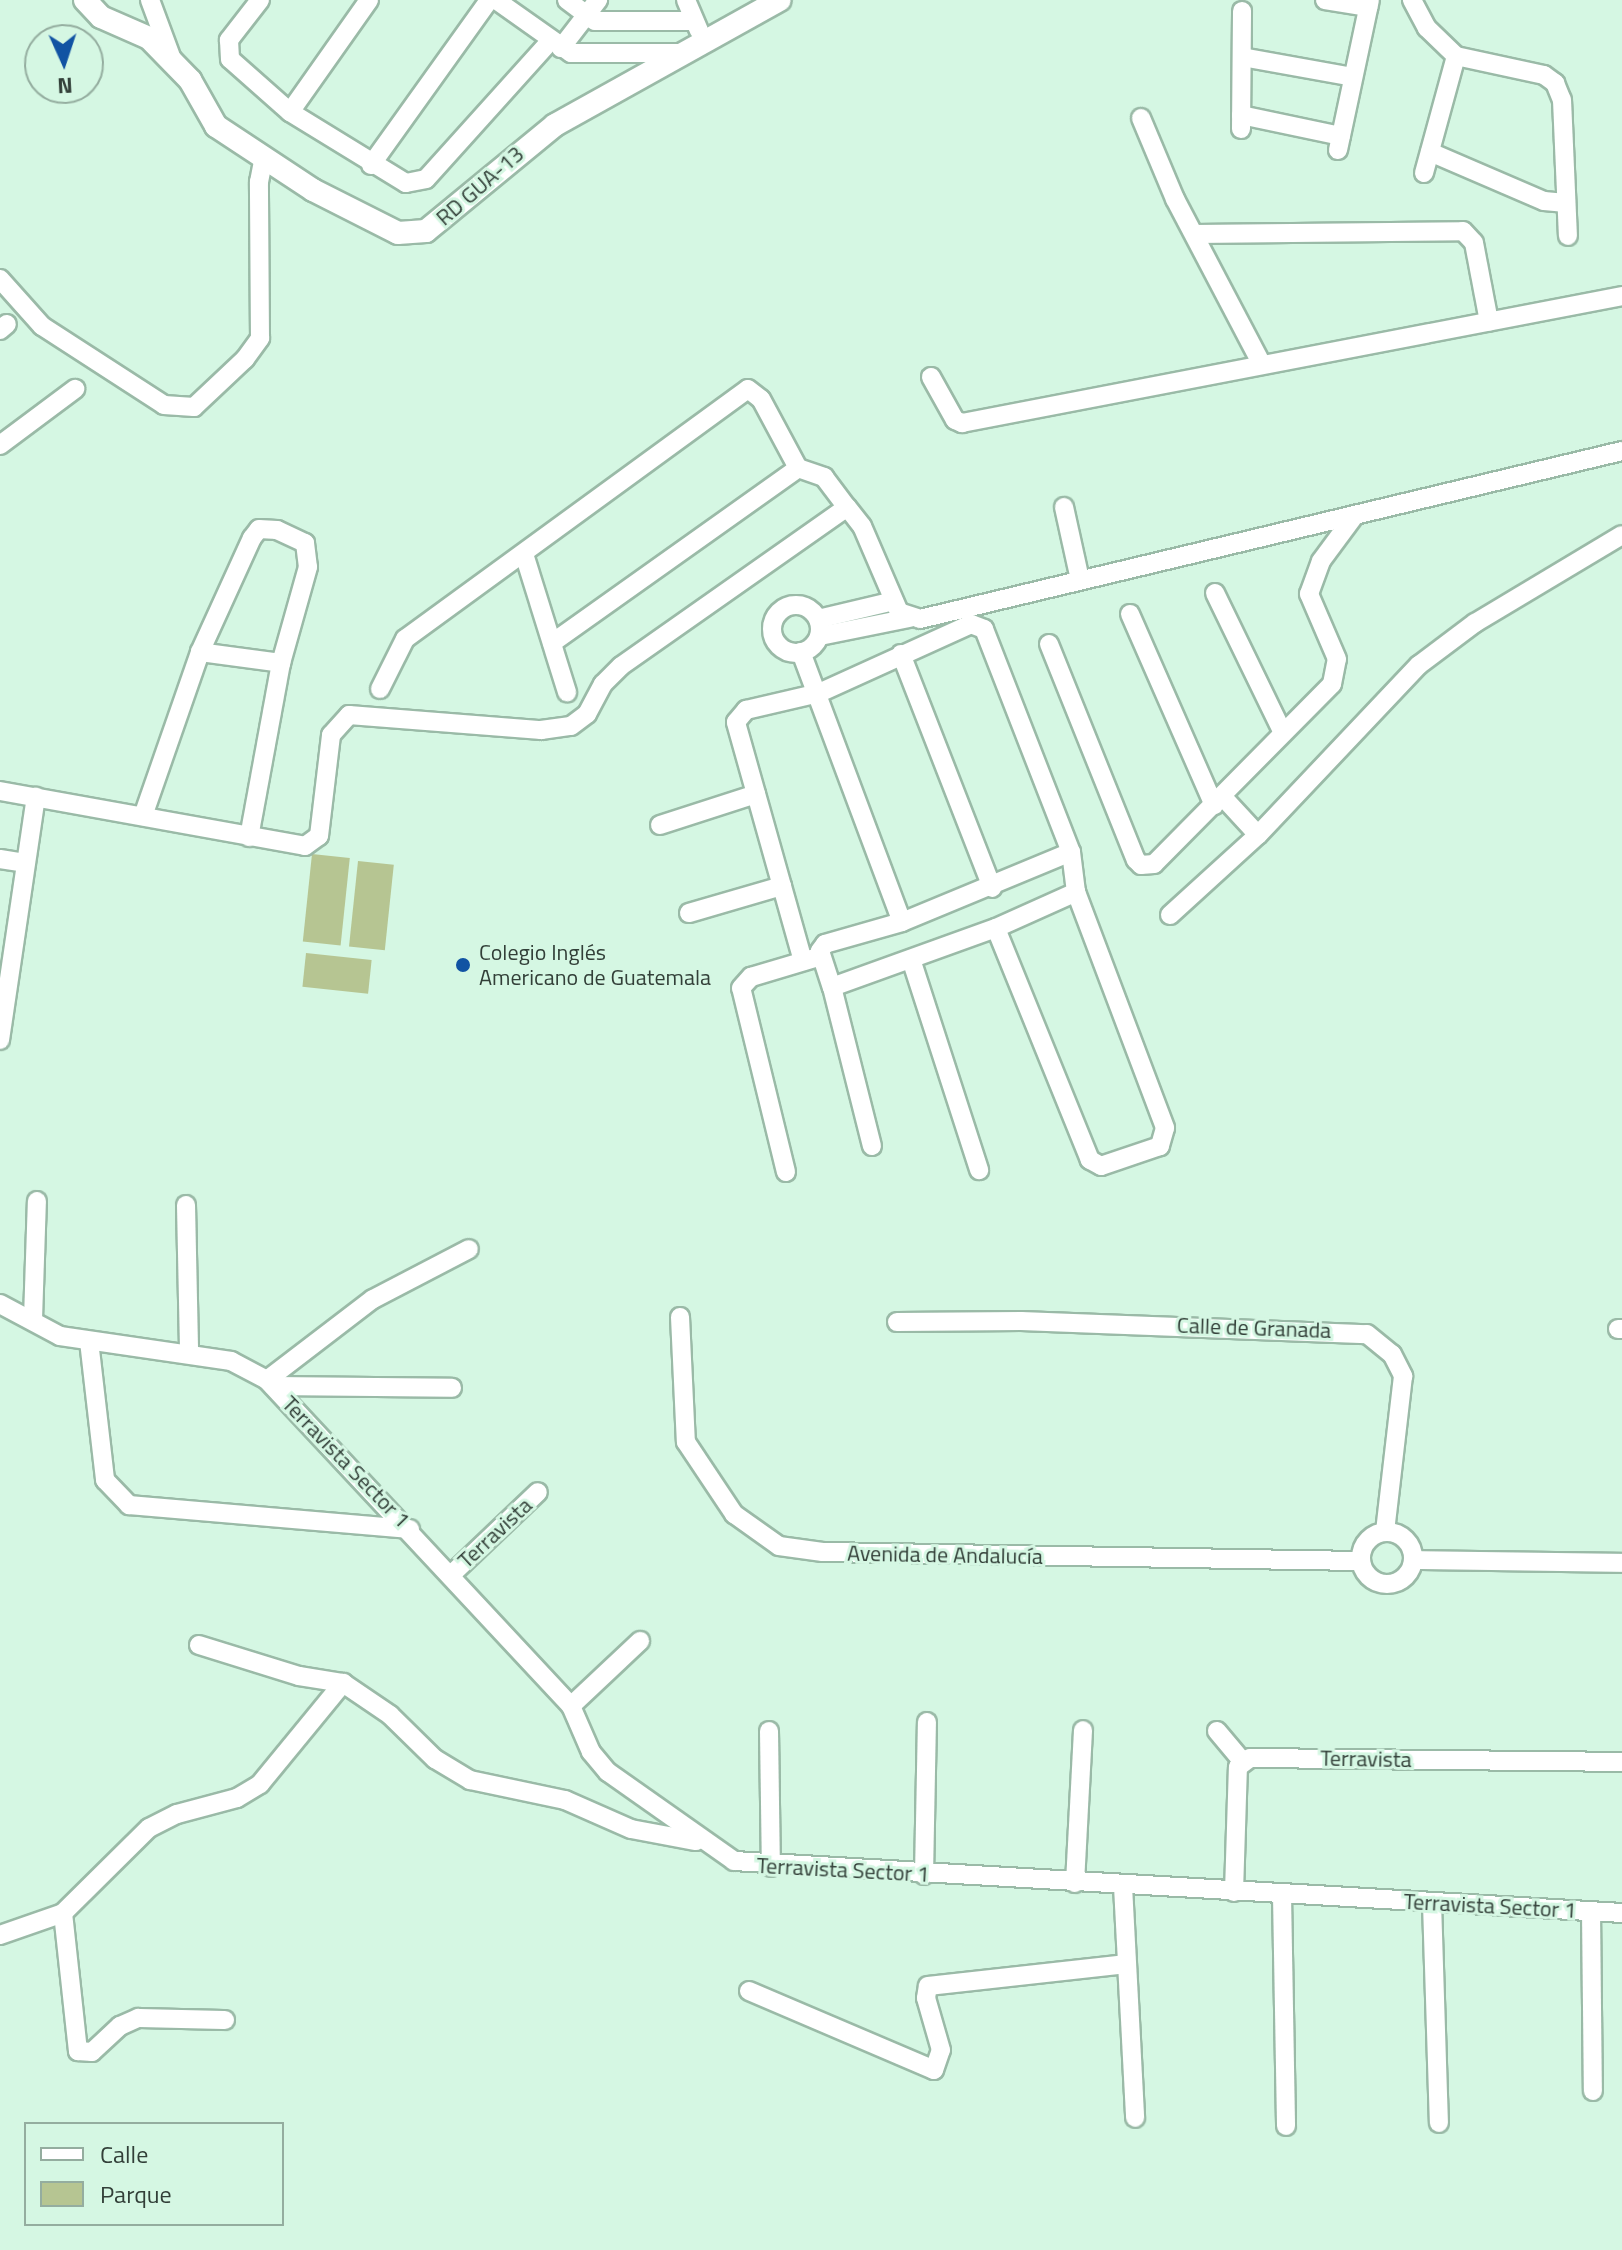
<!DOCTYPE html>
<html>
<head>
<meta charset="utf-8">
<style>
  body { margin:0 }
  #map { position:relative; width:1622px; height:2250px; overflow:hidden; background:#d5f7e3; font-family:"Titillium Web",sans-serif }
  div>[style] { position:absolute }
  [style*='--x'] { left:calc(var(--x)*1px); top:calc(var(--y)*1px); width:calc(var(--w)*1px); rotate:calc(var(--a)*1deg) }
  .green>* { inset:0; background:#b6c592; transform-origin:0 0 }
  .roads { filter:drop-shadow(2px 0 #9abaa7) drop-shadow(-2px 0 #9abaa7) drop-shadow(0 2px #9abaa7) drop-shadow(0 -2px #9abaa7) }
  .minor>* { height:18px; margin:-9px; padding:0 9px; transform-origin:9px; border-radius:9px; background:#fff }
  .minor>.ring { margin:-9px; padding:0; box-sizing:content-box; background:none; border:18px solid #fff; border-radius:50% }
  .major>* { height:22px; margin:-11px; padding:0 11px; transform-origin:11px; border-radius:11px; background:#fff }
  .dots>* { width:22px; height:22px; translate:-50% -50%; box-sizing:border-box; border:4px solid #d5f7e3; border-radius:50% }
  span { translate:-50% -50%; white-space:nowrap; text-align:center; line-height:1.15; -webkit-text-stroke:6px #d5f7e3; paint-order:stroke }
  .street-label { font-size:22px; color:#323f38 }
  .poi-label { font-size:22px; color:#323f38 }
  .left { translate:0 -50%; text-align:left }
  .legend { position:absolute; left:24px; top:2122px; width:260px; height:104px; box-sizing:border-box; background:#d5f7e3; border:2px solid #94ad9f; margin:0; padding:10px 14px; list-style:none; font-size:24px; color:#323f38 }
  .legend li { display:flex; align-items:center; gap:16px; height:40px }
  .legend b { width:40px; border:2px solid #94ad9f }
  .north { position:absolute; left:24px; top:24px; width:80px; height:80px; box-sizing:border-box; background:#d5f7e3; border:2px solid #94ad9f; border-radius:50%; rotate:177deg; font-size:22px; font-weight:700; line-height:32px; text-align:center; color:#323f38 }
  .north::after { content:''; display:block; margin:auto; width:28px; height:36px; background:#1153a3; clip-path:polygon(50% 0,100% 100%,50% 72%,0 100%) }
</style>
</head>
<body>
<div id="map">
  <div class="green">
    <i style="left:312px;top:854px;width:38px;height:88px;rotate:6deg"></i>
    <i style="left:358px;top:861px;width:36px;height:86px;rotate:6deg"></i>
    <i style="left:306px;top:953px;width:66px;height:34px;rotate:6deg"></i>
  </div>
  <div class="roads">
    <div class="minor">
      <i style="--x:150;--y:0;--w:63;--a:69.6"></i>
      <i style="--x:260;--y:0;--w:51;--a:127.8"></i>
      <i style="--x:229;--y:40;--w:19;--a:87"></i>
      <i style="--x:230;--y:59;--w:80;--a:41.5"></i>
      <i style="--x:290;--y:112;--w:136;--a:31.5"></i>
      <i style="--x:406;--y:183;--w:20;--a:-11"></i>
      <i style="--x:426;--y:179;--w:187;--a:-48"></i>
      <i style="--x:496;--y:0;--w:92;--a:35.2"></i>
      <i style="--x:571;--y:53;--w:114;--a:0"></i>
      <i style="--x:567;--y:0;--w:35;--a:37"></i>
      <i style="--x:595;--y:21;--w:97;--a:0"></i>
      <i style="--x:686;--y:0;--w:33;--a:67"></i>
      <i style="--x:1325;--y:0;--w:44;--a:9.2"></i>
      <i style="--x:1412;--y:0;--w:32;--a:62"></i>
      <i style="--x:1427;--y:28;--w:40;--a:44"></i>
      <i style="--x:1456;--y:56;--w:90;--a:12.2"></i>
      <i style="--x:1544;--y:75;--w:14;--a:36"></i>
      <i style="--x:1555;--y:83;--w:18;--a:68"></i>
      <i style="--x:1562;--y:100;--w:136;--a:87.5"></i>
      <i style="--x:561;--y:48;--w:61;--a:-52.4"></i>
      <i style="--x:1242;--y:57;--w:113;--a:10.2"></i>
      <i style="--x:290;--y:112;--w:137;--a:-54.8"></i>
      <i style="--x:1241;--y:115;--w:102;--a:11.9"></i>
      <i style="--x:1141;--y:118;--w:88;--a:67.2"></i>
      <i style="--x:1175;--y:199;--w:187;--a:62.3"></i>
      <i style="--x:1241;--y:129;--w:118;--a:-89.5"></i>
      <i style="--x:1338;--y:150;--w:153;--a:-78"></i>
      <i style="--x:1430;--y:152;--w:124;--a:23.3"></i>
      <i style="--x:1544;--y:201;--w:22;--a:5"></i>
      <i style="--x:371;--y:165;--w:203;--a:-54.4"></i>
      <i style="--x:1424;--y:173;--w:121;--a:-74.7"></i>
      <i style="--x:1195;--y:234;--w:268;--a:-0.6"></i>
      <i style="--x:1463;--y:231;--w:16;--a:47"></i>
      <i style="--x:1474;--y:243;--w:80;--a:79.2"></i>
      <i style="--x:0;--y:279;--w:63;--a:48.2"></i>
      <i style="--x:42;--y:326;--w:145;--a:32.9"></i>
      <i style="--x:164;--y:405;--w:30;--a:4"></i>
      <i style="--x:194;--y:407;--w:70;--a:-43.3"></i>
      <i style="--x:245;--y:359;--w:26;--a:-54"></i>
      <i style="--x:260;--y:338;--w:156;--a:-90.4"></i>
      <i style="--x:259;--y:182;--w:26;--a:-79"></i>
      <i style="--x:0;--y:330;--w:9;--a:-41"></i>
      <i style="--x:931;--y:377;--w:49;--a:60.8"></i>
      <i style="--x:955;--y:420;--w:8;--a:23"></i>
      <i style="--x:962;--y:423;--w:672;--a:-10.89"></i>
      <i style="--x:0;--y:445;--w:94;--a:-36.7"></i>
      <i style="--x:1064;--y:507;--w:75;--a:77.6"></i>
      <i style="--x:524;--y:554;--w:145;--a:72.7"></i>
      <i style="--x:1215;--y:593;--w:153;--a:64.1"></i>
      <i class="ring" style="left:772px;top:605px;width:30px;height:30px"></i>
      <i style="--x:1130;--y:614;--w:209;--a:66.3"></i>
      <i style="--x:818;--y:619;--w:78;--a:-13.3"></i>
      <i style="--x:820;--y:636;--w:91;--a:-11.4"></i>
      <i style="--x:552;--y:643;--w:302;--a:-35.4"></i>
      <i style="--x:798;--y:468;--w:28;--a:19"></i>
      <i style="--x:824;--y:477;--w:38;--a:53"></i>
      <i style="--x:1049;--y:644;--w:233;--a:68.1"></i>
      <i style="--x:1136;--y:860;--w:7;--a:45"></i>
      <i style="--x:1141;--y:865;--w:13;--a:-4"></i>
      <i style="--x:1154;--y:864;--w:253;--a:-45.3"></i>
      <i style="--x:1332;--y:684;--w:25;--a:-79"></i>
      <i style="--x:1337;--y:659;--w:71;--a:-113.3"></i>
      <i style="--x:1309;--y:594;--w:35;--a:-70"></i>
      <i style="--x:1321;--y:561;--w:57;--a:-53.5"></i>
      <i style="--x:200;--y:652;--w:82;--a:7.7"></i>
      <i style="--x:801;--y:652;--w:288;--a:69.5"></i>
      <i style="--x:901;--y:654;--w:251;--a:68.7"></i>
      <i style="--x:380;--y:689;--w:56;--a:-63.4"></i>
      <i style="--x:405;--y:639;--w:424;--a:-36.1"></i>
      <i style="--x:748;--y:389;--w:16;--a:38"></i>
      <i style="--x:761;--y:399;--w:78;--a:61.8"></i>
      <i style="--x:0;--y:791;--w:310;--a:10.2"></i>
      <i style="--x:305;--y:846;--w:17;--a:-36"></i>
      <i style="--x:319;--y:836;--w:102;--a:-83.2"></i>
      <i style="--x:331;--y:735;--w:27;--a:-48"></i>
      <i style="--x:349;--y:715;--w:193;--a:4.5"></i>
      <i style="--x:541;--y:730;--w:30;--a:-8"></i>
      <i style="--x:571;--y:726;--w:20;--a:-37"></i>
      <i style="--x:587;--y:714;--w:34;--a:-62"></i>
      <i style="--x:603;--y:684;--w:25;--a:-45"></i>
      <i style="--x:621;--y:666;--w:276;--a:-35.1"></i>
      <i style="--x:847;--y:507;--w:24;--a:52"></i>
      <i style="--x:862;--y:526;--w:94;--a:66.7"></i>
      <i style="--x:899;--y:612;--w:22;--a:18"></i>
      <i style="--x:920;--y:619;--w:722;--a:-13.46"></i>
      <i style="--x:1222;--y:796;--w:53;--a:47.3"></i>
      <i style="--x:143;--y:816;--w:174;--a:-70.8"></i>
      <i style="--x:200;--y:652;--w:125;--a:-65.5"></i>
      <i style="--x:252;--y:538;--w:11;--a:-52"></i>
      <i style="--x:259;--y:529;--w:18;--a:3"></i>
      <i style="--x:277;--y:530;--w:31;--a:25"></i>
      <i style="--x:305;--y:543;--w:24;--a:83"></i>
      <i style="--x:308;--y:567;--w:100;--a:105.7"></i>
      <i style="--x:281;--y:663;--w:177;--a:100.4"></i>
      <i style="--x:660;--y:825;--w:101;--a:-17.9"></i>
      <i style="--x:1071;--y:852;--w:183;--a:157.5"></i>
      <i style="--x:902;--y:922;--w:80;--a:164.1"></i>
      <i style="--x:825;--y:944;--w:9;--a:126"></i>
      <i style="--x:820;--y:951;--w:38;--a:72"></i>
      <i style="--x:832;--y:987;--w:174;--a:-19.8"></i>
      <i style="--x:996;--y:928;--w:88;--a:-24.2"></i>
      <i style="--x:0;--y:859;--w:25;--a:9"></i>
      <i style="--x:689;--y:913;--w:97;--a:-16.2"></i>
      <i style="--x:1170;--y:915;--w:119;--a:-42.3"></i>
      <i style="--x:1258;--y:835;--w:234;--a:-46.6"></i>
      <i style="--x:1419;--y:665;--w:70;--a:-36.9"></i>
      <i style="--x:1475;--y:623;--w:171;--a:-30.9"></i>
      <i style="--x:911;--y:959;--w:222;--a:72.1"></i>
      <i style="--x:803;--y:961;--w:248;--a:-105.7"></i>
      <i style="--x:736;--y:722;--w:16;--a:-50"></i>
      <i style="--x:746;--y:710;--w:75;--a:-13.1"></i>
      <i style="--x:819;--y:693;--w:167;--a:-24.4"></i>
      <i style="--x:971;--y:624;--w:14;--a:21"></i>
      <i style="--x:984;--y:629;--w:239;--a:68.7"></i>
      <i style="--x:1071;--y:852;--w:40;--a:82.9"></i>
      <i style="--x:1076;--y:892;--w:252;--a:69.3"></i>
      <i style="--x:1165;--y:1128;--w:19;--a:106"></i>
      <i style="--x:1160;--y:1146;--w:62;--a:161.3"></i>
      <i style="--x:1101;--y:1166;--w:13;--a:-151"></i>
      <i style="--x:1090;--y:1160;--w:250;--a:-112.1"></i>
      <i style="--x:832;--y:987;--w:164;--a:75.9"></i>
      <i style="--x:0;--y:1040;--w:246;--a:-81.6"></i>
      <i style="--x:786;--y:1172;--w:189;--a:-103.7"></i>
      <i style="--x:741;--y:988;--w:15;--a:-48"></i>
      <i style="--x:751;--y:977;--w:67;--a:-16.5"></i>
      <i style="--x:186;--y:1205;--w:147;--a:88.8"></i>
      <i style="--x:0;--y:1304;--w:68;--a:28.1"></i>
      <i style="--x:60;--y:1336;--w:173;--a:8.3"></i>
      <i style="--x:231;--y:1361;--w:41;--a:27.8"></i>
      <i style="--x:267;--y:1380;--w:446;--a:47"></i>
      <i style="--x:571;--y:1706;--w:50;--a:66.5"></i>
      <i style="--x:591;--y:1752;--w:26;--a:50"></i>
      <i style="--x:608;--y:1772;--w:154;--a:35.2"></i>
      <i style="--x:734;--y:1861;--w:890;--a:3.35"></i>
      <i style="--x:680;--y:1317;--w:125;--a:87.3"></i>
      <i style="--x:686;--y:1442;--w:87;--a:56.3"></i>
      <i style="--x:734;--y:1514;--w:55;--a:35.4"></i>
      <i style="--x:779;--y:1546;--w:44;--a:7.8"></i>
      <i style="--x:823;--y:1552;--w:537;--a:0.96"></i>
      <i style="--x:33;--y:1319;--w:118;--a:-88.1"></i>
      <i style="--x:897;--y:1322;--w:124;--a:-0.5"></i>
      <i style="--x:1021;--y:1321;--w:346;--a:2.2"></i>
      <i style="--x:1367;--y:1334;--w:32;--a:39"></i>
      <i style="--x:1392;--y:1354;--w:25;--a:63"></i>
      <i style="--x:1403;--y:1376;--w:157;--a:96.6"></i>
      <i style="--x:1618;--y:1329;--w:4;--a:0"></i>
      <i style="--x:89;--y:1341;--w:140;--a:83.4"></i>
      <i style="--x:105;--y:1480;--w:35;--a:46"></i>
      <i style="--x:129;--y:1505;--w:282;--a:4.9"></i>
      <i style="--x:267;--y:1380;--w:133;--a:-37.4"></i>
      <i style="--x:373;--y:1299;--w:108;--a:-27.5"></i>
      <i style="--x:273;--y:1386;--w:179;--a:0.6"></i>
      <i class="ring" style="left:1361px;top:1532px;width:34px;height:34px"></i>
      <i style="--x:1413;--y:1560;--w:209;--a:0.8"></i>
      <i style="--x:453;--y:1573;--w:117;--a:-43.6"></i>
      <i style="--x:199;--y:1645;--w:105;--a:17.2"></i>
      <i style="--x:299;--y:1676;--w:45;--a:9"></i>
      <i style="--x:343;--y:1683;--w:57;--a:34.2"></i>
      <i style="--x:390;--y:1715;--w:63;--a:44.4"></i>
      <i style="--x:435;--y:1759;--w:41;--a:31"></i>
      <i style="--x:470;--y:1780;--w:97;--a:11.9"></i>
      <i style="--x:565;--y:1800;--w:72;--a:23.7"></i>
      <i style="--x:631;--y:1829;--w:66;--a:10.5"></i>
      <i style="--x:571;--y:1706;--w:95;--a:-43.3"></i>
      <i style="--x:769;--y:1731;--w:136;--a:89.2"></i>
      <i style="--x:1217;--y:1731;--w:40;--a:50"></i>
      <i style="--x:924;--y:1875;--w:153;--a:-88.9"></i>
      <i style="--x:1075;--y:1883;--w:153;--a:-87"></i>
      <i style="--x:1123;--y:1886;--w:232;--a:87"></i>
      <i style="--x:1234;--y:1892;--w:125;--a:-88.2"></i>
      <i style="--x:1238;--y:1767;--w:15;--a:-37"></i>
      <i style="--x:1250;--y:1758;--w:372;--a:0.6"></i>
      <i style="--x:1282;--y:1895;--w:231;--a:89"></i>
      <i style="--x:1432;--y:1903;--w:220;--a:88.2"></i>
      <i style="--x:1591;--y:1911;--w:180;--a:89.4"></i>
      <i style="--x:63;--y:1913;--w:139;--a:83.8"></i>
      <i style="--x:78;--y:2051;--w:14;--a:4"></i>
      <i style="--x:92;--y:2052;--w:38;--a:-43"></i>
      <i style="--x:120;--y:2026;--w:20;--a:-24"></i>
      <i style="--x:138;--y:2018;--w:87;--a:1.3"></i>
      <i style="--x:0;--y:1935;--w:67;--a:-19.2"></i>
      <i style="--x:63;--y:1913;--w:121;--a:-44.7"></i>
      <i style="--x:149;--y:1828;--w:31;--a:-27"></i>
      <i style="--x:177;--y:1814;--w:62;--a:-14.9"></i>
      <i style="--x:237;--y:1798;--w:27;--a:-31"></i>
      <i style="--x:260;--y:1784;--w:131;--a:-50.6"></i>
      <i style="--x:749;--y:1991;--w:201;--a:23.1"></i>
      <i style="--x:934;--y:2070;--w:21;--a:-71"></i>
      <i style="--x:941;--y:2050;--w:54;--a:-106.1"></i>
      <i style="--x:926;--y:1998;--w:12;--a:-81"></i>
      <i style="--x:928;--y:1986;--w:200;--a:-6.3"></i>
    </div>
    <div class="major">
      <i style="--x:85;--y:0;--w:23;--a:47"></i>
      <i style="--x:101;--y:17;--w:52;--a:23.6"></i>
      <i style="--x:149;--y:38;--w:59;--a:45.7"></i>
      <i style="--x:190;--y:80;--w:53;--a:60.5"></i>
      <i style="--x:216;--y:126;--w:116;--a:33.4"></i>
      <i style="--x:313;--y:190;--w:95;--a:26.8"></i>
      <i style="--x:398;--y:233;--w:28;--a:-4"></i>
      <i style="--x:426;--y:231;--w:167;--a:-39.4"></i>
      <i style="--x:555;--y:125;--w:257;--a:-29.1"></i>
    </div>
  </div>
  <div class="dots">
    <i style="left:463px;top:965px;background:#1153a3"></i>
  </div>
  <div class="street-label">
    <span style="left:480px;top:186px;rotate:-41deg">RD GUA-13</span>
    <span style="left:1254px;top:1328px;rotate:2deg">Calle de Granada</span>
    <span style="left:346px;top:1462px;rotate:46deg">Terravista Sector 1</span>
    <span style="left:495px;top:1533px;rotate:-43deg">Terravista</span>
    <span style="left:945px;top:1555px;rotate:1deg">Avenida de Andalucía</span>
    <span style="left:1366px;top:1759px;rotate:1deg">Terravista</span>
    <span style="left:843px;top:1870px;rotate:3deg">Terravista Sector 1</span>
    <span style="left:1490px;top:1906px;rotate:3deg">Terravista Sector 1</span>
  </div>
  <div class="poi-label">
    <span class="left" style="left:479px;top:965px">Colegio Inglés<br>Americano de Guatemala</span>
  </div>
  <ul class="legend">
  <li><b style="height:10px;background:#fff"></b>Calle</li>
  <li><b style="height:22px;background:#b6c592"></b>Parque</li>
  </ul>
  <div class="north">N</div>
</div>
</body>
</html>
